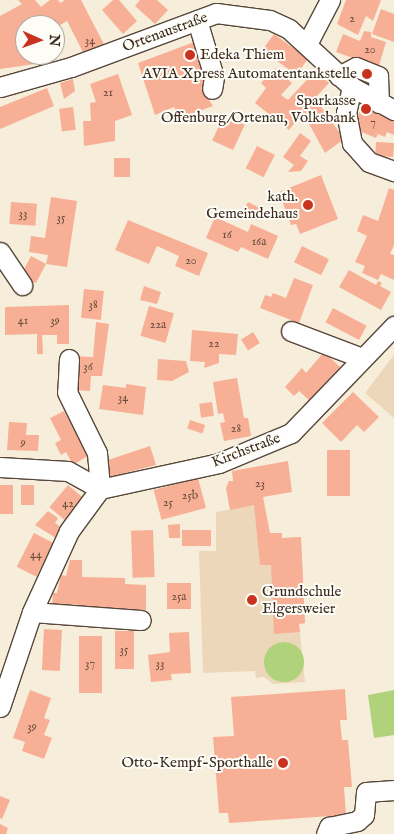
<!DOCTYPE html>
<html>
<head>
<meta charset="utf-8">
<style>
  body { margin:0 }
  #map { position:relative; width:394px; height:834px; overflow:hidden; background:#f6eedb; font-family:"IM FELL English",serif }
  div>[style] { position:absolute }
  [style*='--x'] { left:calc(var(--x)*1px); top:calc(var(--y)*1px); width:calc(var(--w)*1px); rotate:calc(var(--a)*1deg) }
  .built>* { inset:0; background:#edd7bb }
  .green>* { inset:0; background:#afd27b }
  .round { border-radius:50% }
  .building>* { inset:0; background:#f7b095; transform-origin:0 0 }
  .roads { filter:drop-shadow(1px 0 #57473a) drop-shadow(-1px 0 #57473a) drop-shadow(0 1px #57473a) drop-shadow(0 -1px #57473a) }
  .minor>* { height:19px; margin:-9.5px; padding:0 9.5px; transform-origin:9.5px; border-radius:9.5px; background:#fff }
  .dots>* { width:14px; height:14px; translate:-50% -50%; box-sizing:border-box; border:2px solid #fdfcf7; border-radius:50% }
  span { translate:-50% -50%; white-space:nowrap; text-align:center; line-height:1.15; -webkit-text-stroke:4px #fdfcf7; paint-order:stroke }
  .number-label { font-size:12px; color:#6a4c3c }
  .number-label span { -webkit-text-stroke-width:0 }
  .street-label { font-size:15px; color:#3b2a1e }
  .poi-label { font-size:15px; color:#3b2a1e }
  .left { translate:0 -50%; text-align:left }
  .right { translate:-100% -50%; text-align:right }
  .north { position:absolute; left:15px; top:15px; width:50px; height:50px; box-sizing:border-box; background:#fdfcf7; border:1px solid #afa8a0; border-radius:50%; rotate:92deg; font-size:14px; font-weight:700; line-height:20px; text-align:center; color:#3b2a1e }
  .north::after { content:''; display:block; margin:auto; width:18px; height:22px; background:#c8321e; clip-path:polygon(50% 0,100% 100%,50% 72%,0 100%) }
</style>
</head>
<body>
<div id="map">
  <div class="built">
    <i style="clip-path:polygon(394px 355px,394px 418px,365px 393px)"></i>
    <i style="clip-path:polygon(254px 505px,270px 533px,282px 533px,282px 538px,301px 537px,305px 623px,299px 624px,305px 682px,273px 684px,264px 677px,256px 678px,255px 671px,203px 673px,199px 551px,216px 551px,216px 512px)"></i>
  </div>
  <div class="green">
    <i class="round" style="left:264px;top:642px;width:40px;height:40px"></i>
    <i style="clip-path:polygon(394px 690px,394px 735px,374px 738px,368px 695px)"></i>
  </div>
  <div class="building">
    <i style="clip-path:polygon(18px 0,35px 0,41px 7px,50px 0,58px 0,60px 3px,65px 0,81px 0,106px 48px,85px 56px,67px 21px,55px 28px,55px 25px,25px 25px,25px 55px,48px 55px,49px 62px,0 69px,0 16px,22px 4px)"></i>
    <i style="clip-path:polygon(113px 0,119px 0,137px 21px,123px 34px,102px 10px)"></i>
    <i style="clip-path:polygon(140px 0,157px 0,168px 10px,155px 24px,135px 6px)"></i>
    <i style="clip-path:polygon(346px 0,381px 0,373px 21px,366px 16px,358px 35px,337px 24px)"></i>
    <i style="clip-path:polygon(381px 9px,394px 14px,394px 42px,372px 34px)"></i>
    <i style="clip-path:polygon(364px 31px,371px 32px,371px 37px,386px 42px,373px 86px,355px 80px,361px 61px,336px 52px,343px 34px,360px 41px)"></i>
    <i style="left:274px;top:34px;width:42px;height:20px;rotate:36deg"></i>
    <i style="clip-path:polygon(197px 41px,208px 80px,201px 88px,213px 106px,180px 118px,174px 107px,155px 115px,138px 63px)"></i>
    <i style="clip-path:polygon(275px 68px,292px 83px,281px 95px,288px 100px,315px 71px,329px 83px,315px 98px,344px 139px,325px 153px,303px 113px,289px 130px,255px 103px,266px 88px,261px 83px)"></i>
    <i style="clip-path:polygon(118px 74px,132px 115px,115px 121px,115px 141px,84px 146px,83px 121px,91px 121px,90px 103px,96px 102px,90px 84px)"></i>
    <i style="clip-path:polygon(73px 79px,75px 91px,64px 99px,60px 83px)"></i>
    <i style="clip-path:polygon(47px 88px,54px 106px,0 129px,0 107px)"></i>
    <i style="clip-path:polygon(363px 104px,394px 118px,394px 135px,387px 132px,385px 137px,378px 134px,376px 138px,352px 128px)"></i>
    <i style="left:73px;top:107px;width:23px;height:14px;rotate:83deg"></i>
    <i style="left:224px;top:115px;width:23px;height:28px;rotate:25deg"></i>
    <i style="clip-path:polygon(300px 133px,311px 141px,300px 156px,308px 161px,301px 171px,288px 172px,294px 165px,283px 157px)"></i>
    <i style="left:376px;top:142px;width:18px;height:14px;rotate:3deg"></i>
    <i style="left:257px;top:146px;width:20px;height:25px;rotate:27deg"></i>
    <i style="left:114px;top:158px;width:16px;height:19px"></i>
    <i style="clip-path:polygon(321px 175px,338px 219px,300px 234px,296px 224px,291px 225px,279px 192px)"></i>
    <i style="clip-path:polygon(389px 188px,394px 190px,394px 245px,390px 254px,394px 255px,394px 280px,381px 274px,378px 280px,362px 273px,365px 266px,355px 262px,367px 236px,357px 231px,363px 215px,378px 221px)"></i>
    <i style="clip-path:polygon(51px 197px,77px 201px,67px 267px,46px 264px,36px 283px,21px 275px,31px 256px,46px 264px,48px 255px,29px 252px,31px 236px,45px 238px)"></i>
    <i style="left:11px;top:202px;width:26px;height:22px;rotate:4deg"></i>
    <i style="left:248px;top:202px;width:16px;height:13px;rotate:27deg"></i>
    <i style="clip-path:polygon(215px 217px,248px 232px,251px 224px,278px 236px,268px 259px,241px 247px,238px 252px,206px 238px)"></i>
    <i style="clip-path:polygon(128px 220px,208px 253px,199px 276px,175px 266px,179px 256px,157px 246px,149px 264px,115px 250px)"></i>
    <i style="left:302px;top:246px;width:30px;height:18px;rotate:26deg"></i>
    <i style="clip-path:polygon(349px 270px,376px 285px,378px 281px,382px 283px,380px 286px,391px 292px,381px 310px,339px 287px)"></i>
    <i style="clip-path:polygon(294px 278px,313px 285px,299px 323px,260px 308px,265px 295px,271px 297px,273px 293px,286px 298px)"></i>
    <i style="clip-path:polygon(144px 286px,161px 292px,157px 304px,140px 300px)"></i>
    <i style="left:84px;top:289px;width:20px;height:29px;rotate:6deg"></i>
    <i style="clip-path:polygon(69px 305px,69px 344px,57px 344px,57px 335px,42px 335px,43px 354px,37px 354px,37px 334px,5px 335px,5px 307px)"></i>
    <i style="left:149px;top:306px;width:26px;height:31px;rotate:16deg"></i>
    <i style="left:333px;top:308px;width:38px;height:16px;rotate:28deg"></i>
    <i style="clip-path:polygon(96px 322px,109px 324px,102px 376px,91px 376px,90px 391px,71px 390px,73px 356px,93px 357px)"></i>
    <i style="clip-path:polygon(192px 330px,238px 334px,236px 355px,219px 354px,219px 363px,204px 368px,205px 362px,190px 361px)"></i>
    <i style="left:253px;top:332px;width:13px;height:14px;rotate:58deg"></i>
    <i style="clip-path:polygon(324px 352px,340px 367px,310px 401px,299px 391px,294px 396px,285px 387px,302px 368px,306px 373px)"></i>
    <i style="clip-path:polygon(158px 359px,186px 361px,189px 372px,172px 381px,157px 380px)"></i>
    <i style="clip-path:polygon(237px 378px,244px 418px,248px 418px,251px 436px,224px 441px,220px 423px,225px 422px,223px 413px,218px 414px,213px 382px)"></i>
    <i style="clip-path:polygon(126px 384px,146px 387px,143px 415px,99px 409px,103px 385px,126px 388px)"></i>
    <i style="clip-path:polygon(353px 392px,379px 417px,364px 432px,357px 425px,341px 442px,322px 423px)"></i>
    <i style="left:212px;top:402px;width:14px;height:13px;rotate:82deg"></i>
    <i style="clip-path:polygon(64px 411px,69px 420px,72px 418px,91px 454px,73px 465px,66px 452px,61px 455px,55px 443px,61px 440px,50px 418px)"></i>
    <i style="left:190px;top:420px;width:16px;height:9px;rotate:18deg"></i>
    <i style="clip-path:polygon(9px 422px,27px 423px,26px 435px,39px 435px,38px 451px,7px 450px)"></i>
    <i style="clip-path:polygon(150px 446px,156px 465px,110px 477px,105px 461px)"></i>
    <i style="left:327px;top:450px;width:23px;height:46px"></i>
    <i style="clip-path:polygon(288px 461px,292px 492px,263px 497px,270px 533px,282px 533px,282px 538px,301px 537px,305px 623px,299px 624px,300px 632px,274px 634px,271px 565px,260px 565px,254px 505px,230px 510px,226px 488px,229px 481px,233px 481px,232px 471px)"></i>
    <i style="left:198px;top:478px;width:31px;height:46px;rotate:75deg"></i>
    <i style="left:0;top:485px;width:13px;height:29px"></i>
    <i style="left:21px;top:485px;width:13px;height:20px"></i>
    <i style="left:68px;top:485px;width:23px;height:29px;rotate:40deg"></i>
    <i style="clip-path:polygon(48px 511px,58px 518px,55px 523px,62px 528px,56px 538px,35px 525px)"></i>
    <i style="clip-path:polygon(180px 524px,180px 538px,169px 538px,168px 525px)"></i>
    <i style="left:153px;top:530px;width:47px;height:22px;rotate:88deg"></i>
    <i style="left:211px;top:530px;width:16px;height:29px;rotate:90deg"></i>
    <i style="left:34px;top:533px;width:22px;height:38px;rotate:27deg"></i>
    <i style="clip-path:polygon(70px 560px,82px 560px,82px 577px,125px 578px,125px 584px,146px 585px,146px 610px,81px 608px,81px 605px,66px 604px,66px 608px,52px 608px,53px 593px,57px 593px,61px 575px,66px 576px)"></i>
    <i style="left:191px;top:583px;width:26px;height:24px;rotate:90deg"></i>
    <i style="left:44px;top:629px;width:18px;height:41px;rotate:3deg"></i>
    <i style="left:115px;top:631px;width:19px;height:38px"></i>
    <i style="clip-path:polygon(189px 632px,191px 673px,171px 674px,172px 680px,151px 682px,148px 655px,170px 652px,169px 633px)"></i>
    <i style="left:79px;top:636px;width:23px;height:57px"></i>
    <i style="clip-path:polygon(345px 689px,347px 720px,340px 720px,342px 740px,348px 740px,352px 787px,344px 787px,346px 815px,229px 823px,228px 813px,219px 813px,213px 737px,234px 736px,231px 697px)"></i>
    <i style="clip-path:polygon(30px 690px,51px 698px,44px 718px,50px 720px,44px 735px,52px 738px,44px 759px,22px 751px,25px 742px,13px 738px)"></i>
    <i style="clip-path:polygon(0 796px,10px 800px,2px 819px,0 818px)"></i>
    <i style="clip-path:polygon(0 824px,8px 828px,6px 834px,0 834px)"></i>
  </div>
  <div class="roads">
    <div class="minor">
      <i style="--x:197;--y:20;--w:59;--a:73.4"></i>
      <i style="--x:214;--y:77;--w:12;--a:99"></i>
      <i style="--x:307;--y:44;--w:50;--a:-62.4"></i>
      <i style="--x:339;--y:76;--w:19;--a:-28"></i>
      <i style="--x:356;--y:67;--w:24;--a:22"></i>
      <i style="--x:378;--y:76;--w:27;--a:88"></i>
      <i style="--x:0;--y:87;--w:74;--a:-15.7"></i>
      <i style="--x:71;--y:67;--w:155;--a:-20.4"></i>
      <i style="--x:216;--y:13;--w:54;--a:7.4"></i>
      <i style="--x:270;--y:20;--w:21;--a:25"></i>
      <i style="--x:289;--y:29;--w:86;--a:42.6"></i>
      <i style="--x:352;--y:87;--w:48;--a:28.7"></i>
      <i style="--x:352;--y:87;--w:26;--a:103"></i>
      <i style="--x:346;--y:112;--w:32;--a:79"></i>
      <i style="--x:352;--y:143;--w:25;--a:48"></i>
      <i style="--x:369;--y:162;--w:27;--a:20"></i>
      <i style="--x:0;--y:252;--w:40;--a:56"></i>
      <i style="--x:291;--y:331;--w:76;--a:20.8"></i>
      <i style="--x:69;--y:359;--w:33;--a:93"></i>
      <i style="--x:67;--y:392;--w:68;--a:63.8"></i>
      <i style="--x:97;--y:453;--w:36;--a:85"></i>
      <i style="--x:0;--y:467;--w:68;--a:3.4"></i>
      <i style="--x:68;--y:471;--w:37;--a:29"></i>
      <i style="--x:32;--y:612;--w:109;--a:4.2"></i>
      <i style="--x:0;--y:707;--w:100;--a:-71.4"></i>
      <i style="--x:32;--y:612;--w:89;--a:-65.4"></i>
      <i style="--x:69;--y:531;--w:52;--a:-53.6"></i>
      <i style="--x:100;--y:489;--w:122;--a:-12.3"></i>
      <i style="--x:219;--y:463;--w:78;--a:-22.6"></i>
      <i style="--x:291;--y:433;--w:149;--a:-46.1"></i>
      <i style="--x:326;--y:834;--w:8;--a:-67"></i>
      <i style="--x:329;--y:827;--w:29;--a:-12"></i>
      <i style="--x:357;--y:821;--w:9;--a:-41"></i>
      <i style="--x:364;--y:815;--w:23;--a:-85"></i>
      <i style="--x:366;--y:792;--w:28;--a:-4"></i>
    </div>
  </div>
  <div class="dots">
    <i style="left:190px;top:55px;background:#c8321e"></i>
    <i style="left:367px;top:74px;background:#c8321e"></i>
    <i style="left:366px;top:109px;background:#c8321e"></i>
    <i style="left:308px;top:205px;background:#c8321e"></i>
    <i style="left:252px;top:600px;background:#c8321e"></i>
    <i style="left:283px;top:763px;background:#c8321e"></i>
  </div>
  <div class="number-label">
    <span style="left:352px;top:19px">2</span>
    <span style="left:90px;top:41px">34</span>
    <span style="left:370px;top:50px">20</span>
    <span style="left:108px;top:93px">21</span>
    <span style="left:373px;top:123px">7</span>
    <span style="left:23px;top:214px">33</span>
    <span style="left:61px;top:218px">35</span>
    <span style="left:227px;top:235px">16</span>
    <span style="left:259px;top:242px">16a</span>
    <span style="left:191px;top:261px">20</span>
    <span style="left:93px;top:305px">38</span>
    <span style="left:23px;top:321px">41</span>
    <span style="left:55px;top:321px">39</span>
    <span style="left:158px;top:325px">22a</span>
    <span style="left:214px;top:344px">22</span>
    <span style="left:88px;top:367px">36</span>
    <span style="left:123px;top:398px">34</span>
    <span style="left:236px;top:429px">28</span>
    <span style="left:23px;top:443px">9</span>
    <span style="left:260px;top:484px">23</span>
    <span style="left:190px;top:496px">25b</span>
    <span style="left:168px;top:503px">25</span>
    <span style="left:68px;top:504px">42</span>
    <span style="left:36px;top:555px">44</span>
    <span style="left:179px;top:597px">25a</span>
    <span style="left:124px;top:650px">35</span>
    <span style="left:90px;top:664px">37</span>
    <span style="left:160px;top:664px">33</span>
    <span style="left:32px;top:727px">39</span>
  </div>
  <div class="street-label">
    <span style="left:165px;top:32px;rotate:-20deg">Ortenaustraße</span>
    <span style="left:246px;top:450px;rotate:-21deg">Kirchstraße</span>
  </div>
  <div class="poi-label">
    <span class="left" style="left:200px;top:55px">Edeka Thiem</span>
    <span class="right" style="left:357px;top:74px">AVIA Xpress Automatentankstelle</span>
    <span class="right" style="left:356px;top:109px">Sparkasse<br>Offenburg/Ortenau, Volksbank</span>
    <span class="right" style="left:298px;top:205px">kath.<br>Gemeindehaus</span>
    <span class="left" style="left:262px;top:600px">Grundschule<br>Elgersweier</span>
    <span class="right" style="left:273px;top:763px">Otto-Kempf-Sporthalle</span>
  </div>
  <div class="north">N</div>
</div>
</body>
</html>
